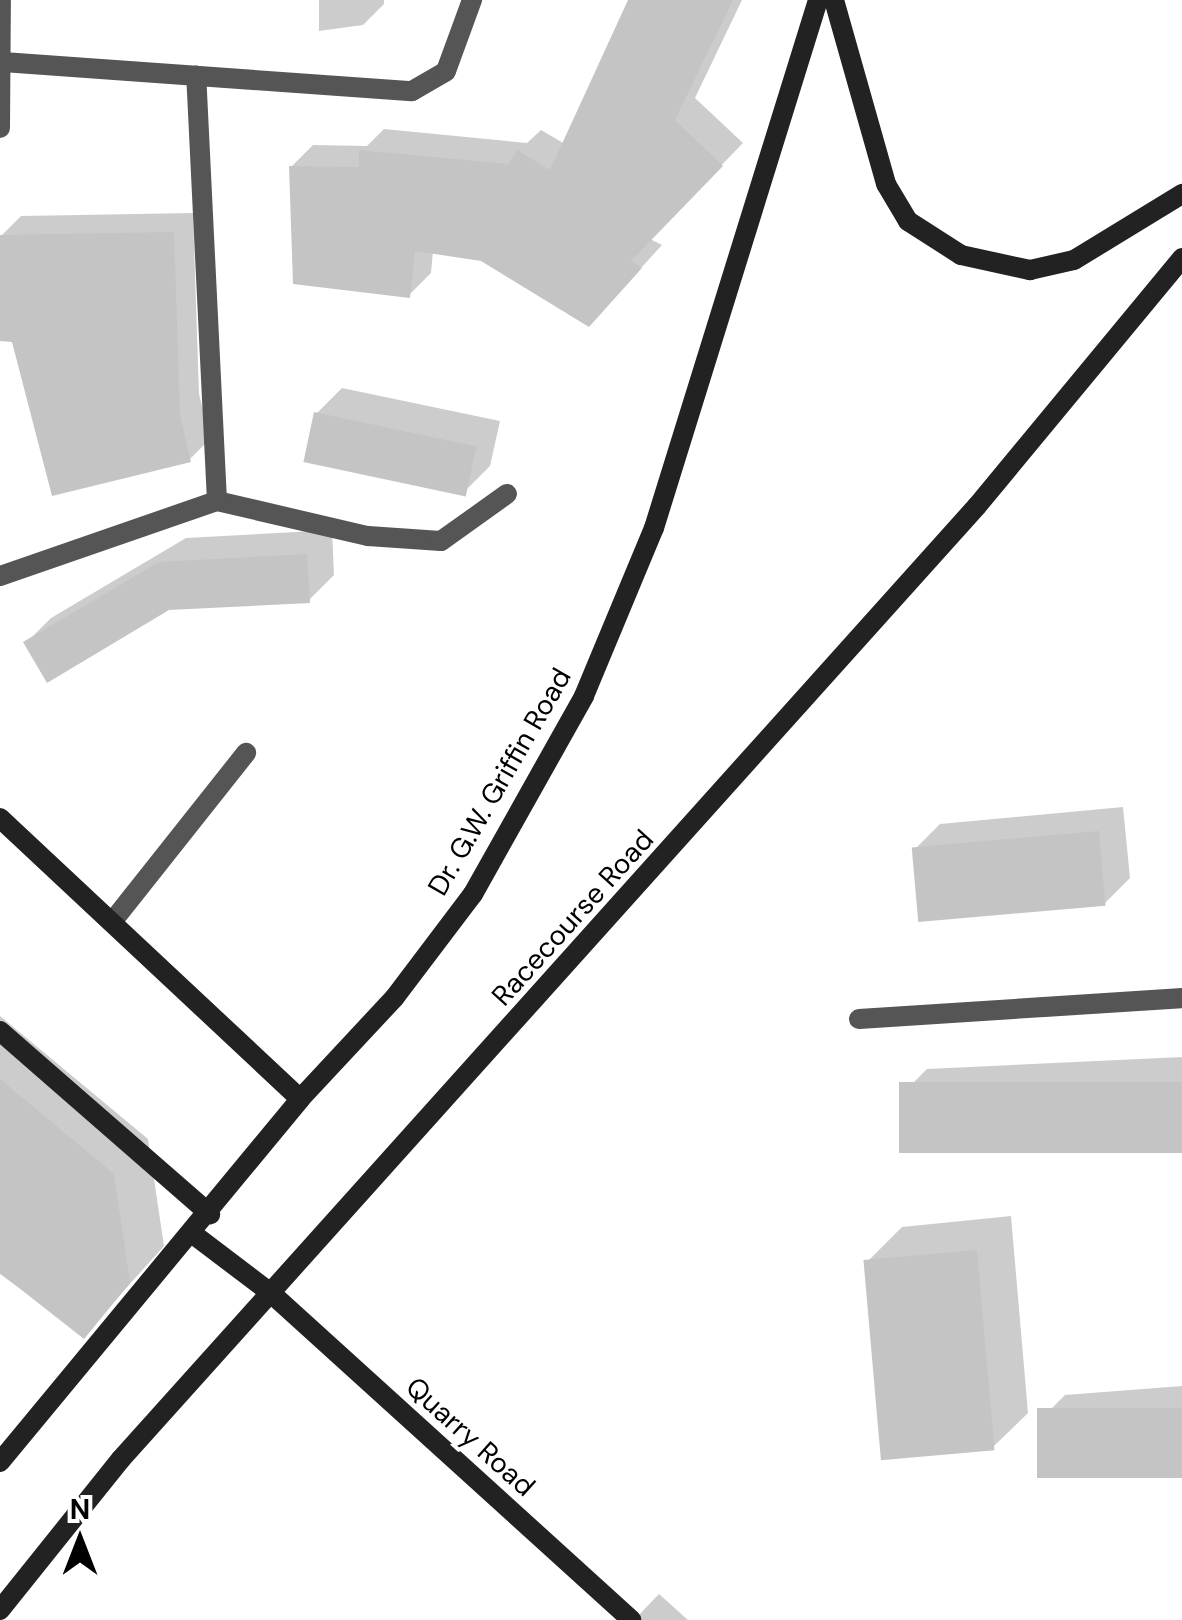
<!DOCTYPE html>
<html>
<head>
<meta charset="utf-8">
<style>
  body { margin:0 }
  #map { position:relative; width:1182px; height:1620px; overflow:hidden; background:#fff; font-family:"DM Sans",sans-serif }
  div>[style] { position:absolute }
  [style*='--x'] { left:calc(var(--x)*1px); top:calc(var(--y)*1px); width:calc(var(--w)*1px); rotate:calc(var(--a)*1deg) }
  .shadow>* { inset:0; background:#0003 }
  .building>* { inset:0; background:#c4c4c4; transform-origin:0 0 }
  .lane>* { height:20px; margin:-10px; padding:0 10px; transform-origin:10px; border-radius:10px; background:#555 }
  .street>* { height:20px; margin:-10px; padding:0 10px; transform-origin:10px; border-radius:10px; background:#555 }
  .secondary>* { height:20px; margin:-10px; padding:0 10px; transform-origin:10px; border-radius:10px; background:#222 }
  span { translate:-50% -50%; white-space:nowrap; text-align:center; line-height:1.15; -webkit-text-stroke:8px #fff; paint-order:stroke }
  .street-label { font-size:28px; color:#000 }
  .north { position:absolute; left:30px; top:1490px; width:100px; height:100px; -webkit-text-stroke:8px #fff; paint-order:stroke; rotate:0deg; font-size:28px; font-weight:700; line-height:40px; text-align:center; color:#000 }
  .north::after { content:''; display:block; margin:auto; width:35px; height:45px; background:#000; clip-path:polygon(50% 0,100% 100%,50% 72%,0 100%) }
</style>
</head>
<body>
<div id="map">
  <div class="shadow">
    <i style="clip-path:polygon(319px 0,384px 0,384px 4px,363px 25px,319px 31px)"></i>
    <i style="clip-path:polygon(631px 0,742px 0,695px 98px,743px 143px,650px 239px,662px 245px,610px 302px,482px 258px,433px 251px,431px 273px,409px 295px,291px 167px,313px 145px,367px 146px,384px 129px,527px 143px,541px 130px,565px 144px)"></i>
    <i style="clip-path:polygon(193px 213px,199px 394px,210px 439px,190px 459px,13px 339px,0 339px,0 259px,1px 236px,21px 216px)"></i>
    <i style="clip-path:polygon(342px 388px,500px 421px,490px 466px,465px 491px,317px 413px)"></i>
    <i style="clip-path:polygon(332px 530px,334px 575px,309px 600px,168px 607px,26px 643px,51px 618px,186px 538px)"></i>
    <i style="clip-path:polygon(1123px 807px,1130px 878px,1105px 903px,915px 849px,940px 824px)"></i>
    <i style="clip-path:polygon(0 1016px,148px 1139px,164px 1246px,84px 1335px,0 1274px)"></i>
    <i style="clip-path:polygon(1182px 1057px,1182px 1149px,902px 1094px,927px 1069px)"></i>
    <i style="clip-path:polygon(1011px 1216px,1028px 1413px,992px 1448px,867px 1262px,902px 1227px)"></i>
    <i style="clip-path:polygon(1182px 1386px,1182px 1477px,1040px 1420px,1065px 1395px)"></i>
    <i style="clip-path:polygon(659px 1594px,688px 1620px,634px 1620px)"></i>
  </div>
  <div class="building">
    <i style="clip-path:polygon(628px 0,733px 0,675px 120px,723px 166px,631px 261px,642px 268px,589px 327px,481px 261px,415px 251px,410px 298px,293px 284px,289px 166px,359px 167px,359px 150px,508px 164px,517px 150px,550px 170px)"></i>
    <i style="clip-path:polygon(174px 232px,180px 415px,191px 462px,52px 496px,12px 342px,0 341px,0 235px)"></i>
    <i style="left:314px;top:412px;width:166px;height:51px;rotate:12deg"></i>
    <i style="clip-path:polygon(307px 554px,310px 603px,169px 610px,47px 683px,23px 642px,159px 562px)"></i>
    <i style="left:1099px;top:831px;width:75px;height:188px;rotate:85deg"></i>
    <i style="clip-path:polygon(0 1079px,114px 1174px,130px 1283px,84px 1339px,0 1273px)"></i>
    <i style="left:1182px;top:1082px;width:71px;height:283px;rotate:90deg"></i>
    <i style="left:977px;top:1250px;width:201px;height:114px;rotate:85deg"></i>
    <i style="left:1182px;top:1408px;width:70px;height:145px;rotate:90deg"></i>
  </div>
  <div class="lane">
    <i style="--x:3;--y:62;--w:410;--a:4.1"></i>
    <i style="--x:412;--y:91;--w:39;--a:-30"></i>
    <i style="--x:446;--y:71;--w:76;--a:-69.9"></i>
    <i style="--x:217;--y:501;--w:155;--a:13.1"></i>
    <i style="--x:368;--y:536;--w:73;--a:3.9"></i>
    <i style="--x:441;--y:541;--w:81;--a:-35.5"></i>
    <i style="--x:0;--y:576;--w:230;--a:-19.1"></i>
    <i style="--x:217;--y:501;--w:426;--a:-92.8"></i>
    <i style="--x:112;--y:922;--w:216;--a:-51.6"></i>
    <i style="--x:859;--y:1019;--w:324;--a:-3.7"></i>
  </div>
  <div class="street">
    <i style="--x:0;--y:128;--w:128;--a:-89.6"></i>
  </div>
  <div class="secondary">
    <i style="--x:834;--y:0;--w:191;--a:74.2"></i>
    <i style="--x:886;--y:184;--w:43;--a:59.3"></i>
    <i style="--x:908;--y:221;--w:63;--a:32.7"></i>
    <i style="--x:961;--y:255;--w:71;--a:12.3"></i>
    <i style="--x:1030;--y:270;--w:45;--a:-12.8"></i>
    <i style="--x:1074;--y:260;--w:127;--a:-31.4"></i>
    <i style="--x:0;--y:818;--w:411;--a:43.1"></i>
    <i style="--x:0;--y:1031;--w:279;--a:41.1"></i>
    <i style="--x:193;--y:1234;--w:99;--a:37.2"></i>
    <i style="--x:272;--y:1294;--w:485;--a:42.2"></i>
    <i style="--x:0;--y:1462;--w:471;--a:-50.4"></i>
    <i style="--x:300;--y:1099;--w:139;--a:-47"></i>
    <i style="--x:395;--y:997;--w:129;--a:-52.9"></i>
    <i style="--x:473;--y:894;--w:227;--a:-60.7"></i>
    <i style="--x:584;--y:696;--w:182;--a:-67.4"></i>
    <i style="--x:654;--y:528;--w:553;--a:-72.74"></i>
    <i style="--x:0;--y:1610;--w:193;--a:-51.3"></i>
    <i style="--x:121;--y:1459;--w:1281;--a:-48.07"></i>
    <i style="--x:977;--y:506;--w:322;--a:-50.4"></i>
  </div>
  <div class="street-label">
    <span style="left:500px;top:782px;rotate:-60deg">Dr. G.W. Griffin Road</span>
    <span style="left:573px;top:918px;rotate:-48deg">Racecourse Road</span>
    <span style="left:470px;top:1437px;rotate:42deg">Quarry Road</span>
  </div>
  <div class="north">N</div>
</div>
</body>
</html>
